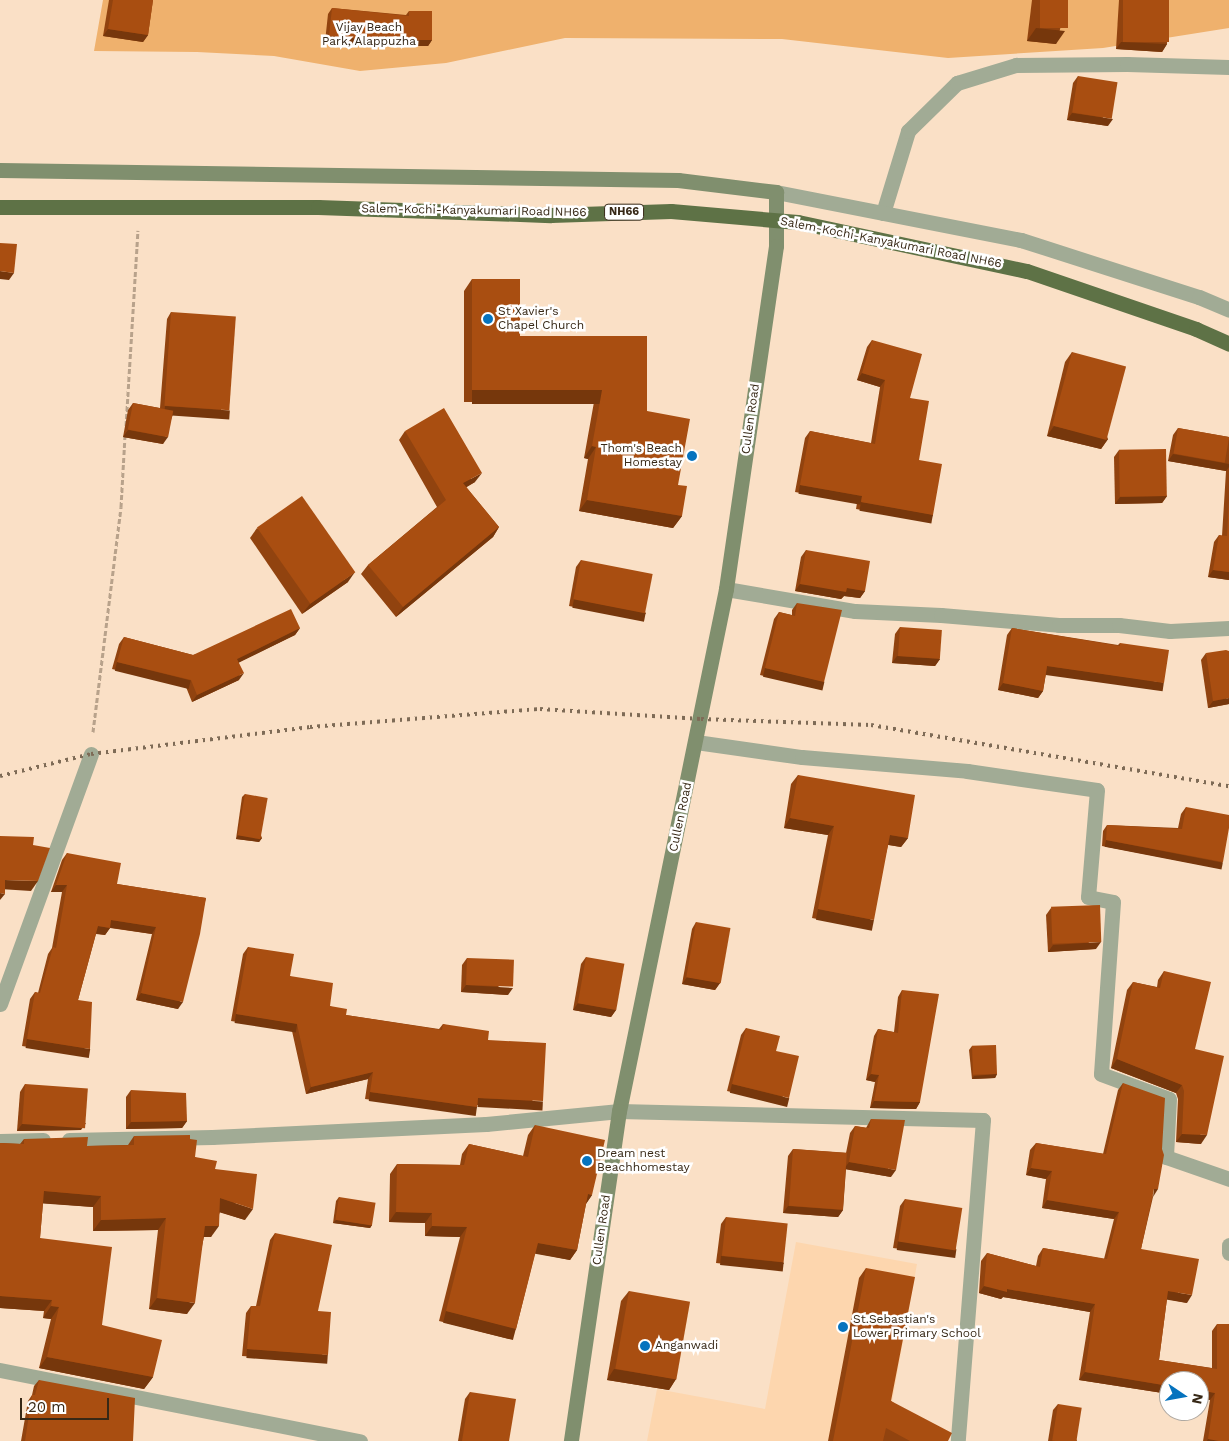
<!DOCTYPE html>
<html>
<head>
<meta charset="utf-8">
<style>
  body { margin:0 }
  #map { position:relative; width:1229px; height:1441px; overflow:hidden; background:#fae0c6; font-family:"Work Sans",sans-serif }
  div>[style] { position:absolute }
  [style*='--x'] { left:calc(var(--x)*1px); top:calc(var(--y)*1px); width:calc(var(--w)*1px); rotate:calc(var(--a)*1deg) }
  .built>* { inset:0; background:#fdd6ae }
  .green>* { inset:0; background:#efb16d }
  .path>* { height:3px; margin-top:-1.5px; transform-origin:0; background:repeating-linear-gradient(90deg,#b8a28b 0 5px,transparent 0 7.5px) }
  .minor>* { height:15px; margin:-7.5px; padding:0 7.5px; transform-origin:7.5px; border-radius:7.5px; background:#a1ab95 }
  .tertiary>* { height:15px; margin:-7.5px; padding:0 7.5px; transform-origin:7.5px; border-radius:7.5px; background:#a1ab95 }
  .secondary>* { height:15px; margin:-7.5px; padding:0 7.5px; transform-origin:7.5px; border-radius:7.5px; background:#808f6e }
  .rail>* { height:4px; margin-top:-2px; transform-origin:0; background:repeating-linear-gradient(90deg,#7e6b56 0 2.5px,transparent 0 7.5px) }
  .trunk-bridge>* { height:15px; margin:-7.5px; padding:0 7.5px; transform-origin:7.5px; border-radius:7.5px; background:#5e7246 }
  .wall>* { inset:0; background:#91430f }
  .shaded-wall>* { inset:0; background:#76370c; transform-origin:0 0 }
  .building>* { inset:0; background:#a94e11; transform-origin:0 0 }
  .dots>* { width:14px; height:14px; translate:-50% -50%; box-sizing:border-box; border:2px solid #fff; border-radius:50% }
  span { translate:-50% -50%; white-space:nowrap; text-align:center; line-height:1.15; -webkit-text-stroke:5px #fff; paint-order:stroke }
  .shield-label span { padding:1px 4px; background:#fff; border:1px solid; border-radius:4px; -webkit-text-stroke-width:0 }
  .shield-label { font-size:11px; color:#372816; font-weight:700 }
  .park-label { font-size:12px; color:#352718 }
  .street-label { font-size:12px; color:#372816 }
  .poi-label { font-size:12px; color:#372816 }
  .left { translate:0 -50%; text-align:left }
  .right { translate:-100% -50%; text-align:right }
  .north { position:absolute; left:1159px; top:1371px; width:50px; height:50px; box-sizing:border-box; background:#fff; border:1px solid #afa9a2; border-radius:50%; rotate:102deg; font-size:14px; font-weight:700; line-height:20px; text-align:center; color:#372816 }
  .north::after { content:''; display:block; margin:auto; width:18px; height:22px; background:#0673be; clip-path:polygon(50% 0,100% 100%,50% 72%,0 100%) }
  .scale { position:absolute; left:20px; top:1398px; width:89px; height:22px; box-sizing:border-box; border:2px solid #372816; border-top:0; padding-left:6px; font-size:15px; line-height:18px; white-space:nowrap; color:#372816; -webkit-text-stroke:4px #fff; paint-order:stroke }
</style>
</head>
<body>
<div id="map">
  <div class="built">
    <i style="clip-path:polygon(796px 1242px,917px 1264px,885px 1441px,647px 1441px,657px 1389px,765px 1409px)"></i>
  </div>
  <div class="green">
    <i style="clip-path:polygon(103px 0,1229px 0,1229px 28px,1103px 48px,948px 58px,782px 39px,565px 38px,446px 63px,360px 71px,274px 56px,197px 52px,94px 51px)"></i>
  </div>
  <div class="path">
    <i style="--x:126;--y:426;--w:196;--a:-86.5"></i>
    <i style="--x:93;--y:732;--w:227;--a:-82.9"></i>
    <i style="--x:121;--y:507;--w:72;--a:-86.8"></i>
  </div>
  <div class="minor">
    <i style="--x:883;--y:213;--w:86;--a:-73"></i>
    <i style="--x:908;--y:131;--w:69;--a:-44.4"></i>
    <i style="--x:957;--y:83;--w:62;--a:-17"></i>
    <i style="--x:1016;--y:65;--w:111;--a:-0.5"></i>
    <i style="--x:1127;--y:64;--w:102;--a:1.7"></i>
    <i style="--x:726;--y:589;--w:131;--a:9.7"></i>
    <i style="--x:855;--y:611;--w:86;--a:2.7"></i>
    <i style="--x:941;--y:615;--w:118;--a:4.8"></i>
    <i style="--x:1059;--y:625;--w:60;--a:0"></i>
    <i style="--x:1119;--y:625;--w:51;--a:6.7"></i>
    <i style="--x:1170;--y:631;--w:59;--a:-2.9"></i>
    <i style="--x:696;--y:742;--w:107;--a:8.1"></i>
    <i style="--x:802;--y:757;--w:166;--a:4.8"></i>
    <i style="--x:967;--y:771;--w:131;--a:8.3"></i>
    <i style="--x:1097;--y:790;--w:107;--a:94.8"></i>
    <i style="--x:1088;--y:897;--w:25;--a:11"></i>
    <i style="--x:1113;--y:902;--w:172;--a:94"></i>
    <i style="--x:1101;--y:1074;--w:72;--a:20.2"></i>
    <i style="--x:1169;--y:1099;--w:58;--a:93"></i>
    <i style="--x:1166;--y:1157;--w:67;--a:19.2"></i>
    <i style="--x:0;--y:1004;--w:266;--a:-70"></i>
    <i style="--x:69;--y:1140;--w:143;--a:-1.2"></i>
    <i style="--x:212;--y:1137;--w:274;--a:-2.7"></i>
    <i style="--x:486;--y:1124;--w:134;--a:-5.6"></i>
    <i style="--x:619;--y:1111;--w:364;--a:1.4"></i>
    <i style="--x:983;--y:1120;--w:322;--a:94.5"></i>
    <i style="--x:0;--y:1141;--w:43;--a:-1.3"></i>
    <i style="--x:1229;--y:1245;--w:8;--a:90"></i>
    <i style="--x:0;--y:1370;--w:367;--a:11.2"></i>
  </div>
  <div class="tertiary">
    <i style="--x:776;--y:192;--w:250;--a:11.1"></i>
    <i style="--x:1021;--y:240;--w:187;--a:17.8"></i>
    <i style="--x:1199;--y:297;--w:33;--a:23"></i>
  </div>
  <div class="secondary">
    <i style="--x:0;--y:170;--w:678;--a:0.85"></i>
    <i style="--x:678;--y:180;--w:99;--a:7"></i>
    <i style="--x:776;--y:192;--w:54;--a:90"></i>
    <i style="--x:776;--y:246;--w:347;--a:98.3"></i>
    <i style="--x:726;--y:589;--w:533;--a:101.58"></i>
    <i style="--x:619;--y:1111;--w:333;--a:98.3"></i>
  </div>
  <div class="rail">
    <i style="--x:0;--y:776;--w:94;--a:-13.6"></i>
    <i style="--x:91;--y:754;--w:221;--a:-7"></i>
    <i style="--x:310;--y:727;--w:231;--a:-4.5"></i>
    <i style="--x:540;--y:709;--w:161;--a:3.6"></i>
    <i style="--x:701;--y:719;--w:170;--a:2"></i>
    <i style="--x:871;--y:725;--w:363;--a:9.7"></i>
  </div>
  <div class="trunk-bridge">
    <i style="--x:0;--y:207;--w:318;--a:0"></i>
    <i style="--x:318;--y:207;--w:233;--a:2"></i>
    <i style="--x:551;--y:215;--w:120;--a:-1.9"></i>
    <i style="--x:671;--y:211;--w:127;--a:5"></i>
    <i style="--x:798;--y:222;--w:234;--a:12.1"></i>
    <i style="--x:1027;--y:271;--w:179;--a:18.9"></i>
    <i style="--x:1196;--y:329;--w:36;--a:24"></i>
  </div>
  <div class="wall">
    <i style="clip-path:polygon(109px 0,153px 0,148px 35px,143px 42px,103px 36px)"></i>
    <i style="clip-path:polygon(1032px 0,1068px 0,1056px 44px,1027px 41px)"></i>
    <i style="clip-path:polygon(1119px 0,1169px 0,1167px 44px,1162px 52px,1116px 49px)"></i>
    <i style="clip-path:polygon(332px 8px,406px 15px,409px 11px,432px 40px,428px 46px,368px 46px,325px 42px,328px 14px)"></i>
    <i style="clip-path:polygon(1078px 76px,1108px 126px,1067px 120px,1073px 83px)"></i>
    <i style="clip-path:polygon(472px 279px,520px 336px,647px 411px,678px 485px,682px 516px,673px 528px,579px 511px,588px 459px,584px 458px,594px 402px,464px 402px,464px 291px)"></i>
    <i style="clip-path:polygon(171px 312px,225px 417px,173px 414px,163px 444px,123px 437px,128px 410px,133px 403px,160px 408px,167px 319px)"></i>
    <i style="clip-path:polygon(872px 340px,910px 398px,919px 460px,933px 515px,929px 522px,856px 509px,857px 503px,795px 492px,805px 438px,810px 431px,871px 443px,880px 387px,857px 380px,867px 347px)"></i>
    <i style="clip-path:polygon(1072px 352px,1108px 439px,1101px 449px,1047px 436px,1065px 362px)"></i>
    <i style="clip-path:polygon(1178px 428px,1229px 437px,1229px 580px,1208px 577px,1214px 542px,1219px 535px,1222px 536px,1226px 471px,1168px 461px,1173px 435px)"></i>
    <i style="clip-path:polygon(405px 431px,475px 482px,466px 487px,499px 527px,493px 537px,396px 617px,361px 574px,368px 565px,437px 507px,399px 440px)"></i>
    <i style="clip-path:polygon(1119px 450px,1167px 496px,1162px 503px,1115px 504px,1114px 457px)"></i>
    <i style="clip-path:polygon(257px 528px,348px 582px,302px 614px,250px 538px)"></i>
    <i style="clip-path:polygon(806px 550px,865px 591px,860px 598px,844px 596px,841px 599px,795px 591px,801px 557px)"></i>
    <i style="clip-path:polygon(581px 560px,646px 613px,641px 620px,569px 606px,576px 567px)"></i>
    <i style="clip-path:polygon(797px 603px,824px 682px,819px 689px,760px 675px,774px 619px,779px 612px,792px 615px,792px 610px)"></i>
    <i style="clip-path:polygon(900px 627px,940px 659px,935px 666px,892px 663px,895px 634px)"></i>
    <i style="clip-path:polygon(300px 628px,295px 635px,239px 662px,239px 680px,192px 702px,186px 687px,112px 669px,119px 644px,124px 637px,193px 655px)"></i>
    <i style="clip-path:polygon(1012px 628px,1118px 645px,1120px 643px,1159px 690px,1046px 674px,1043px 691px,1038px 698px,998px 690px,1007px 635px)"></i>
    <i style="clip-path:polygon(1206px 653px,1229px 704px,1208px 708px,1201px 660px)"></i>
    <i style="clip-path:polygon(798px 775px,908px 838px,901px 847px,888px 845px,868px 929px,812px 918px,828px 835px,784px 828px,791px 784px)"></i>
    <i style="clip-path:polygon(245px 794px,262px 838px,259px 842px,236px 839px,242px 797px)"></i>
    <i style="clip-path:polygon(1186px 807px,1223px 862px,1218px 868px,1102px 846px,1103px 831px,1107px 825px,1178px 828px,1181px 814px)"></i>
    <i style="clip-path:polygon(67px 853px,117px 884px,206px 898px,178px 1009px,136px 1000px,152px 934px,110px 928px,105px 935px,96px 934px,78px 1000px,85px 1056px,22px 1046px,30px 999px,35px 992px,38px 993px,48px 954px,52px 948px,62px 892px,51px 892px,62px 860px)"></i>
    <i style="clip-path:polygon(1051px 908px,1096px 949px,1048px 952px,1046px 915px)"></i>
    <i style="clip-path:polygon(696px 922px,720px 983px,715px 990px,682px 984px,692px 929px)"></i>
    <i style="clip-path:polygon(248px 947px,290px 976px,330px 1006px,346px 1015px,439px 1029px,443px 1024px,488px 1040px,538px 1108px,477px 1105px,477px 1107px,472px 1114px,365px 1099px,368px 1079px,306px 1094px,292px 1031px,231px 1021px,243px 954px)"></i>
    <i style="clip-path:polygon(586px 957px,616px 1010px,611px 1017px,573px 1010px,581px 964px)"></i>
    <i style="clip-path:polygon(467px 958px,508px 995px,461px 992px,462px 965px)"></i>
    <i style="clip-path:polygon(1164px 971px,1195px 1049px,1201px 1144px,1176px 1142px,1178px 1099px,1176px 1093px,1111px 1068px,1127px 990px,1133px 982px,1157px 987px,1158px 980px)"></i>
    <i style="clip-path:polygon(902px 990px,920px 1102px,916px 1109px,870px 1108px,875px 1082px,866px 1080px,874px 1036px,878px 1029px,894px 1032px,898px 997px)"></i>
    <i style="clip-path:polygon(746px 1028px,776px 1051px,784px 1105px,727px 1091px,741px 1035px)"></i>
    <i style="clip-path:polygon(972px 1046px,997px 1074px,995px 1078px,972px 1079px,969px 1050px)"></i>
    <i style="clip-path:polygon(1123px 1083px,1153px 1197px,1141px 1249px,1187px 1303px,1167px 1299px,1159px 1360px,1212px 1368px,1212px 1331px,1217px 1324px,1229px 1441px,1203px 1441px,1210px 1400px,1169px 1381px,1169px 1394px,1079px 1380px,1090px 1312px,1003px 1297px,1001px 1299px,979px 1293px,981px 1261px,987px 1253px,1036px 1266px,1038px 1256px,1043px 1248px,1104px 1259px,1114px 1219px,1042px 1208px,1046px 1179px,1026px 1175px,1030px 1150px,1036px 1143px,1103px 1154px,1118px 1090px)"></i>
    <i style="clip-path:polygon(25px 1084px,81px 1130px,17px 1131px,20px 1092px)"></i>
    <i style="clip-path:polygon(131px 1090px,187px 1121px,182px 1128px,126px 1129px,126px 1097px)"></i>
    <i style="clip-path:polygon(871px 1119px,891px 1177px,846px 1169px,843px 1210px,838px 1217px,783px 1213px,788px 1156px,793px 1149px,846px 1153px,850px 1133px,855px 1126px,866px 1128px)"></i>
    <i style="clip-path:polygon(535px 1125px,592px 1195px,586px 1204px,577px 1250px,570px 1260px,535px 1253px,516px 1329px,509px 1339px,439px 1321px,460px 1237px,425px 1236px,425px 1223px,389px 1222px,390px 1174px,397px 1164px,460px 1165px,462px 1154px,469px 1144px,523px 1156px,528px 1135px)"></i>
    <i style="clip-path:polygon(134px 1136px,190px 1139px,195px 1157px,215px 1169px,245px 1220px,220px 1212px,211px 1237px,204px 1237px,187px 1314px,149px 1309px,158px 1230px,93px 1231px,93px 1207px,43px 1203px,40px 1238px,102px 1325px,153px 1377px,144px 1389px,39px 1368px,51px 1319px,43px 1318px,44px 1311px,0 1308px,0 1143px,20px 1144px,24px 1139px,87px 1146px,128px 1145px)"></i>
    <i style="clip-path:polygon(339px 1197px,372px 1225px,370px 1228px,333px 1223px,336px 1201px)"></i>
    <i style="clip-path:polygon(905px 1199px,956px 1249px,951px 1256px,893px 1248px,900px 1206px)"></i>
    <i style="clip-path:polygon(726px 1217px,784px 1263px,779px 1270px,716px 1263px,721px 1224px)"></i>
    <i style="clip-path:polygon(275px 1233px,318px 1311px,323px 1362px,242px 1356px,246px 1313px,251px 1306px,256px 1306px,270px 1240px)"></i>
    <i style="clip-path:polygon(866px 1268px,891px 1401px,948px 1441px,828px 1441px,859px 1278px)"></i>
    <i style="clip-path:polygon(629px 1291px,676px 1379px,669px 1390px,607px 1380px,621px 1301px)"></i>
    <i style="clip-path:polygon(39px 1380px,133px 1441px,21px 1441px,28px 1401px,32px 1395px,34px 1386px)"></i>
    <i style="clip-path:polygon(470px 1392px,509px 1441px,458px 1441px,465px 1399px)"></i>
    <i style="clip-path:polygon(1058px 1404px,1077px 1441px,1048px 1441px,1053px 1410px)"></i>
  </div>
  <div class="shaded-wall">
    <i style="clip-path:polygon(1036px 28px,1065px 31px,1056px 44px,1027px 41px)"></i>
    <i style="clip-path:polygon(108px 29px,148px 35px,143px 42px,103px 36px)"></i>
    <i style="clip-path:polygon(329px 36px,432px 40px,428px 46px,368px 46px,325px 42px)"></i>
    <i style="clip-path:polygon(1121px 42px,1167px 44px,1162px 52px,1116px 49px)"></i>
    <i style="clip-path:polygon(1072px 113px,1113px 119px,1108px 126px,1067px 120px)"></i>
    <i style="clip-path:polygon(0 271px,14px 273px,9px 280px,0 279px)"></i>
    <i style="clip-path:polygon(862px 373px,885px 380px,880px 387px,857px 380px)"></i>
    <i style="left:472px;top:390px;width:130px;height:14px"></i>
    <i style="left:165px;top:406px;width:65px;height:9px;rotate:4deg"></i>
    <i style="clip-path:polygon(1054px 426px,1108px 439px,1101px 449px,1047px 436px)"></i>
    <i style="clip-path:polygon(128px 430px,168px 437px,163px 444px,123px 437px)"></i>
    <i style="clip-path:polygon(592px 446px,596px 447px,588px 459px,584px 458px)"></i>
    <i style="clip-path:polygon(1173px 454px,1229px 464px,1229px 467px,1226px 471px,1168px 461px)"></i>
    <i style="clip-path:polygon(482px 473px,475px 482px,457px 493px,463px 483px)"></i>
    <i style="left:800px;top:485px;width:63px;height:9px;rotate:10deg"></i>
    <i style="clip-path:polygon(1167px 496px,1162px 503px,1115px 504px,1120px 497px)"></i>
    <i style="clip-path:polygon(587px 500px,682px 516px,673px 528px,579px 511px)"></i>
    <i style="left:861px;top:502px;width:73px;height:9px;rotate:10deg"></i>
    <i style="clip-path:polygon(499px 527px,493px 537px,396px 617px,403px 607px)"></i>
    <i style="clip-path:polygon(1213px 570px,1229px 572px,1229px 580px,1208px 577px)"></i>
    <i style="clip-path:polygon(355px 572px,348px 582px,302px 614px,310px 604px)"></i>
    <i style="clip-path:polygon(800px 584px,847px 588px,865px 591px,860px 598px,844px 596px,841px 599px,795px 591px)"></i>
    <i style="left:574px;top:599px;width:73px;height:9px;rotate:11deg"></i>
    <i style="clip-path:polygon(300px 628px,295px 635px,232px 666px,237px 659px)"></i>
    <i style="clip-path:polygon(897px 656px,940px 659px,935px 666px,892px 663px)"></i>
    <i style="left:117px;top:662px;width:76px;height:9px;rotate:14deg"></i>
    <i style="left:1047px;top:666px;width:118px;height:9px;rotate:8deg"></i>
    <i style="left:765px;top:668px;width:61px;height:9px;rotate:13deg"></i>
    <i style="clip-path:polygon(244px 673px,239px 680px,192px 702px,197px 695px)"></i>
    <i style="clip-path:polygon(1003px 683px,1043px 691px,1038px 698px,998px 690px)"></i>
    <i style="clip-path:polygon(1229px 698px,1229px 704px,1208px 708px,1213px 701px)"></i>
    <i style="clip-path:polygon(790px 818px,834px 826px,828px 835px,784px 828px)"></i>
    <i style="clip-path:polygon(238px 835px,262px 838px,259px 842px,236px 839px)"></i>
    <i style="clip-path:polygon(890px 835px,908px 838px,901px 847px,884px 844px)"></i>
    <i style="left:1106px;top:840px;width:119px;height:7px;rotate:11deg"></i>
    <i style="clip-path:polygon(5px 880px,38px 881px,31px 891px,0 889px)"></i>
    <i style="clip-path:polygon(56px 885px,67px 885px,62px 892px,51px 892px)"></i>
    <i style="clip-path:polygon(0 893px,5px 894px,0 900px)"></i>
    <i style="left:818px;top:909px;width:57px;height:11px;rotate:11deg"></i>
    <i style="clip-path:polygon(111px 920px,156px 927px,152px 934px,106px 927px)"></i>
    <i style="clip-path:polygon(98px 926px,110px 928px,105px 935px,93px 933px)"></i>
    <i style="clip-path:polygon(1101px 942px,1096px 949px,1048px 952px,1053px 945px)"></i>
    <i style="clip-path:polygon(687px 977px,720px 983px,715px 990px,682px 984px)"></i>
    <i style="clip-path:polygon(466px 985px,513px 988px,508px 995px,461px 992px)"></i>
    <i style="clip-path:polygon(141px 993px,183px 1002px,178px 1009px,136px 1000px)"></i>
    <i style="clip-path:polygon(578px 1003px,616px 1010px,611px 1017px,573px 1010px)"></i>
    <i style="left:236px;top:1014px;width:62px;height:9px;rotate:9deg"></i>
    <i style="left:27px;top:1039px;width:64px;height:9px;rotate:9deg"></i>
    <i style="clip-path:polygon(1117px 1059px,1182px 1085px,1176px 1093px,1111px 1068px)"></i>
    <i style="clip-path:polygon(373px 1072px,368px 1079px,306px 1094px,311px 1087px)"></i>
    <i style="clip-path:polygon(871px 1074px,879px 1075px,875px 1082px,866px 1080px)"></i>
    <i style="clip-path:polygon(997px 1074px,995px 1078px,972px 1079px,974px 1076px)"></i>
    <i style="left:732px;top:1084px;width:59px;height:9px;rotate:14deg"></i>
    <i style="left:370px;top:1092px;width:108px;height:9px;rotate:8deg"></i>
    <i style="left:478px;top:1098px;width:65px;height:9px;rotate:3deg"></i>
    <i style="clip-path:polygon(874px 1101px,920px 1102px,916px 1109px,870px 1108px)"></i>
    <i style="clip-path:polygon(187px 1121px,182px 1128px,126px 1129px,131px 1122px)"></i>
    <i style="clip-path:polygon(86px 1123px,81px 1130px,17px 1131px,22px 1124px)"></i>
    <i style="clip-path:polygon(1182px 1134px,1207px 1135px,1201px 1144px,1176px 1142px)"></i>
    <i style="clip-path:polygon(849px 1162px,896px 1170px,891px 1177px,844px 1169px)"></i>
    <i style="clip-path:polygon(1031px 1168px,1052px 1171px,1046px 1179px,1026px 1175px)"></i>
    <i style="clip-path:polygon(1154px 1189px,1158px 1189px,1153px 1197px)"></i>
    <i style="clip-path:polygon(44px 1191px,101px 1196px,93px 1207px,36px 1203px)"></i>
    <i style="clip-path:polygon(588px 1194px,592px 1195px,585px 1205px)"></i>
    <i style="clip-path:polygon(220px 1198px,253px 1209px,245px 1220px,212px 1210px)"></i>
    <i style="clip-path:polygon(1047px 1200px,1119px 1212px,1114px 1219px,1042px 1208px)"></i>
    <i style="clip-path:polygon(788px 1206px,843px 1210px,838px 1217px,783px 1213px)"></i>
    <i style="clip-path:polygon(396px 1212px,432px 1213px,425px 1223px,389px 1222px)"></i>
    <i style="clip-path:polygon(166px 1218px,158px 1230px,93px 1231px,101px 1220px)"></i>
    <i style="clip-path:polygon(336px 1220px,372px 1225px,370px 1228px,333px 1223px)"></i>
    <i style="clip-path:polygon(205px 1226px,219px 1226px,211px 1237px,197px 1237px)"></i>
    <i style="clip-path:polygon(432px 1226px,467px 1227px,460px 1237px,425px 1236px)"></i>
    <i style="left:898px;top:1241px;width:59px;height:9px;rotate:8deg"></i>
    <i style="clip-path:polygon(538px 1243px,577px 1250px,570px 1260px,531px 1253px)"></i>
    <i style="left:721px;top:1256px;width:63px;height:9px;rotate:6deg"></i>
    <i style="clip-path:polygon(984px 1286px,1007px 1289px,1095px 1304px,1090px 1312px,1003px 1297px,1001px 1299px,979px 1293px)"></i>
    <i style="clip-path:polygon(1168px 1291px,1192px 1295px,1187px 1303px,1163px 1299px)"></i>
    <i style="clip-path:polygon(0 1296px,52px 1300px,44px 1311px,0 1308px)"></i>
    <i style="clip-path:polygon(157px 1298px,195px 1303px,187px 1314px,149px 1309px)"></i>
    <i style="clip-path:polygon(51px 1306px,59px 1307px,51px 1319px,43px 1318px)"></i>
    <i style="left:446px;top:1311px;width:72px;height:12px;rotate:14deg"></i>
    <i style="left:247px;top:1349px;width:81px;height:9px;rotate:4deg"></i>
    <i style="clip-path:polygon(47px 1357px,153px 1377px,144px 1389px,39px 1368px)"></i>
    <i style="clip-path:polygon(614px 1369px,676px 1379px,669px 1390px,607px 1380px)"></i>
    <i style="clip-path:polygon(1085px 1372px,1169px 1386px,1169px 1394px,1079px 1380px)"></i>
    <i style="clip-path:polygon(1199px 1390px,1215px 1393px,1210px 1400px,1199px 1399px)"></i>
    <i style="clip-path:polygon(1208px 1439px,1219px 1441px,1207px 1441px)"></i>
  </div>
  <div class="building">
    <i style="clip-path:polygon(113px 0,153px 0,148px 35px,108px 29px)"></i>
    <i style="left:1040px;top:0;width:28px;height:28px"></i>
    <i style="left:1123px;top:0;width:46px;height:42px"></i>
    <i style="clip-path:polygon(332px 8px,409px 16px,409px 11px,432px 11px,432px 40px,372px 40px,329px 36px)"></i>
    <i style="left:1078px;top:76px;width:40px;height:37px;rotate:9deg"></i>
    <i style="clip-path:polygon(0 243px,17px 244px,14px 273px,0 271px)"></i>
    <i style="clip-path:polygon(472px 279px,520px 279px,520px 336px,647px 336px,647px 411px,690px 419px,678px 485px,687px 486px,682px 516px,587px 500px,596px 447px,592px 446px,602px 390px,472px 390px)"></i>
    <i style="left:171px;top:312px;width:65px;height:94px;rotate:4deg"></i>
    <i style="clip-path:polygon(872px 340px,922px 354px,910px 398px,929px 401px,919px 460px,942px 464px,933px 515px,861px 502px,862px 496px,800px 485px,810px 431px,875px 444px,885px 380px,862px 373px)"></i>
    <i style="left:1072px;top:352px;width:56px;height:76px;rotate:15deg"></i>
    <i style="left:133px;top:403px;width:41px;height:27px;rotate:11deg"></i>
    <i style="clip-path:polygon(444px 408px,482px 473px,463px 483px,499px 527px,403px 607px,368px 565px,446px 500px,405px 431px)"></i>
    <i style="left:1178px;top:428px;width:52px;height:26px;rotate:10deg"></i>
    <i style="left:1166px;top:449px;width:47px;height:47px;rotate:89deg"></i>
    <i style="left:302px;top:496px;width:93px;height:55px;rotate:55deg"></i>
    <i style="clip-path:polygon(1229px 499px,1229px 572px,1213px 570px,1219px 535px,1227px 536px)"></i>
    <i style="clip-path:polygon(806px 550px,870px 561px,865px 591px,847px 588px,846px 592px,800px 584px)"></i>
    <i style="left:581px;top:560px;width:73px;height:40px;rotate:11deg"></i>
    <i style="clip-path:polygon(797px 603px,842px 610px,824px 682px,765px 668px,779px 612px,795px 616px)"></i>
    <i style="clip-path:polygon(291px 609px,300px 628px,237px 659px,244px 673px,197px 695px,191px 680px,117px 662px,124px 637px,193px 655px)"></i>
    <i style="left:900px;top:627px;width:42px;height:29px;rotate:4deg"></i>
    <i style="clip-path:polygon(1012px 628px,1120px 646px,1120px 643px,1169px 650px,1164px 683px,1047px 666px,1043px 691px,1003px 683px)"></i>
    <i style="clip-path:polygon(1226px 650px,1229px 651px,1229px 698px,1213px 701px,1206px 653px)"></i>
    <i style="clip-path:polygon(798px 775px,915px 795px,908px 838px,890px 835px,874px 920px,818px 909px,834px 826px,790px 818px)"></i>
    <i style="left:245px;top:794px;width:23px;height:42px;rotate:10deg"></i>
    <i style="clip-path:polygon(1186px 807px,1229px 815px,1229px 828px,1223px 862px,1106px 840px,1107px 825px,1182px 829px)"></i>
    <i style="clip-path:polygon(0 836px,34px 837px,33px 845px,50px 848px,38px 881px,5px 880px,5px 894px,0 893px)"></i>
    <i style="clip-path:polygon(67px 853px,121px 863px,117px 884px,206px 898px,200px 934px,183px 1002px,141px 993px,156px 927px,111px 920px,110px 928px,98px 926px,78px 1000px,92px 1002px,90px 1049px,27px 1039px,35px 992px,40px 993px,53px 947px,56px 948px,67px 885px,56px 885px)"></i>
    <i style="left:1100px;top:905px;width:37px;height:49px;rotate:88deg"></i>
    <i style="left:696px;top:922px;width:35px;height:56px;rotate:10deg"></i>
    <i style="clip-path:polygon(248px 947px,294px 954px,290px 976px,333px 983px,330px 1006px,347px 1009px,346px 1015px,442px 1030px,443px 1024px,489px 1031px,488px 1040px,546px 1043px,543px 1101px,478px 1098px,477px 1107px,370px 1092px,373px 1072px,311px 1087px,297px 1024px,236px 1014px)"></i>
    <i style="left:586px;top:957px;width:39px;height:47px;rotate:10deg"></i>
    <i style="left:467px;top:958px;width:47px;height:27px;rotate:2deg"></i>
    <i style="clip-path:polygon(1164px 971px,1211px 982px,1195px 1049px,1224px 1056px,1207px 1135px,1182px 1134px,1184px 1091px,1182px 1085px,1117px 1059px,1133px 982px,1160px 988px)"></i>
    <i style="clip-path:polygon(902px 990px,939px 994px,920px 1102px,874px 1101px,879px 1075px,871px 1074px,878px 1029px,898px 1033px)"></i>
    <i style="clip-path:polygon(746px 1028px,780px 1036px,776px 1051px,799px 1056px,789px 1098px,732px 1084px)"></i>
    <i style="left:996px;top:1045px;width:29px;height:24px;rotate:88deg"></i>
    <i style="clip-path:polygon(1123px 1083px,1165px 1098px,1162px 1149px,1164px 1155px,1158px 1189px,1154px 1189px,1141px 1249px,1199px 1259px,1192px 1295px,1168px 1291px,1159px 1360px,1217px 1369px,1217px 1324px,1229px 1324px,1229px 1441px,1219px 1441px,1208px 1439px,1215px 1393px,1199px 1390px,1199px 1381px,1169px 1381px,1169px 1386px,1085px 1372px,1095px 1304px,1007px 1289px,1007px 1292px,984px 1286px,987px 1253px,1040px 1267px,1043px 1248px,1107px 1259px,1119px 1212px,1047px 1200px,1052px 1171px,1031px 1168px,1036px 1143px,1106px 1154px)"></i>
    <i style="left:25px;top:1084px;width:63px;height:40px;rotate:4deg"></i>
    <i style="clip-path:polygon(131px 1090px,186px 1093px,187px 1121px,131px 1122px)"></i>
    <i style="clip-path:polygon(871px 1119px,905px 1120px,896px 1170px,849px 1162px,855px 1126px,869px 1128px)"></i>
    <i style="clip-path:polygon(535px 1125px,605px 1140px,592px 1195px,588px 1194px,577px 1250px,538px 1243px,516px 1329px,446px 1311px,467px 1227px,432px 1226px,432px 1213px,396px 1212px,397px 1164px,464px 1165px,469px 1144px,528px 1157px)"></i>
    <i style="clip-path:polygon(190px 1135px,190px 1139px,197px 1140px,195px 1157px,217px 1161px,215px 1169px,257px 1174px,253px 1209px,220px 1198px,219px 1226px,205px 1226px,195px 1303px,157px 1298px,166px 1218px,101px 1220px,101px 1196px,44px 1191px,40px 1238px,112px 1247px,102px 1325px,162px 1340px,153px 1377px,47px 1357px,59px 1307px,51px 1306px,52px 1300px,0 1296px,0 1143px,24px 1144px,24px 1139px,88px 1137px,87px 1146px,134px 1145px,134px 1136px)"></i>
    <i style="left:793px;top:1149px;width:54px;height:57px;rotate:4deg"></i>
    <i style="left:339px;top:1197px;width:37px;height:23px;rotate:9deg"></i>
    <i style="left:905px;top:1199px;width:58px;height:43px;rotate:9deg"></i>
    <i style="left:726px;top:1217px;width:62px;height:39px;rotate:6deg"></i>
    <i style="clip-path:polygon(275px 1233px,332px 1245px,318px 1311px,331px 1312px,328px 1355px,247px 1349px,251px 1306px,260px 1306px)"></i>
    <i style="clip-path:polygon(866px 1268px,915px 1277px,891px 1401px,952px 1433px,948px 1441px,910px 1441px,886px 1428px,883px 1441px,833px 1441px)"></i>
    <i style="left:629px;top:1291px;width:62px;height:79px;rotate:10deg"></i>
    <i style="clip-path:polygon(39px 1380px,135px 1398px,133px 1441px,25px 1441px,32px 1395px,35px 1395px)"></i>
    <i style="clip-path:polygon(470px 1392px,516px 1399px,509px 1441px,462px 1441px)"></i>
    <i style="left:1058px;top:1404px;width:24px;height:37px;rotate:9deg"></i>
  </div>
  <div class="dots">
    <i style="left:488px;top:319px;background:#0673be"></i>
    <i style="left:692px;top:456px;background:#0673be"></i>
    <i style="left:587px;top:1161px;background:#0673be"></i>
    <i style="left:843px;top:1327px;background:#0673be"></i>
    <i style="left:645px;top:1346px;background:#0673be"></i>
  </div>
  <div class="shield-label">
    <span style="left:624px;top:212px">NH66</span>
  </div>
  <div class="park-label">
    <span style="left:369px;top:35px">Vijay Beach<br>Park, Alappuzha</span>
  </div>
  <div class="street-label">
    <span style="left:474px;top:211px;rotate:1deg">Salem-Kochi-Kanyakumari Road NH66</span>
    <span style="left:891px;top:243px;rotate:11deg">Salem-Kochi-Kanyakumari Road NH66</span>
    <span style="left:751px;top:419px;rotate:-82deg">Cullen Road</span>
    <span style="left:681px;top:817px;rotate:-78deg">Cullen Road</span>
    <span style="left:602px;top:1230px;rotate:-82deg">Cullen Road</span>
  </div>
  <div class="poi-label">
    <span class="left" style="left:498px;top:319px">St Xavier's<br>Chapel Church</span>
    <span class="right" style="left:682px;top:456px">Thom's Beach<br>Homestay</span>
    <span class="left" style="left:597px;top:1161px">Dream nest<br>Beachhomestay</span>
    <span class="left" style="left:853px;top:1327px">St.Sebastian's<br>Lower Primary School</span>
    <span class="left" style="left:655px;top:1346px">Anganwadi</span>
  </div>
  <div class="north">N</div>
  <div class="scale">20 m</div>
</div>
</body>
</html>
